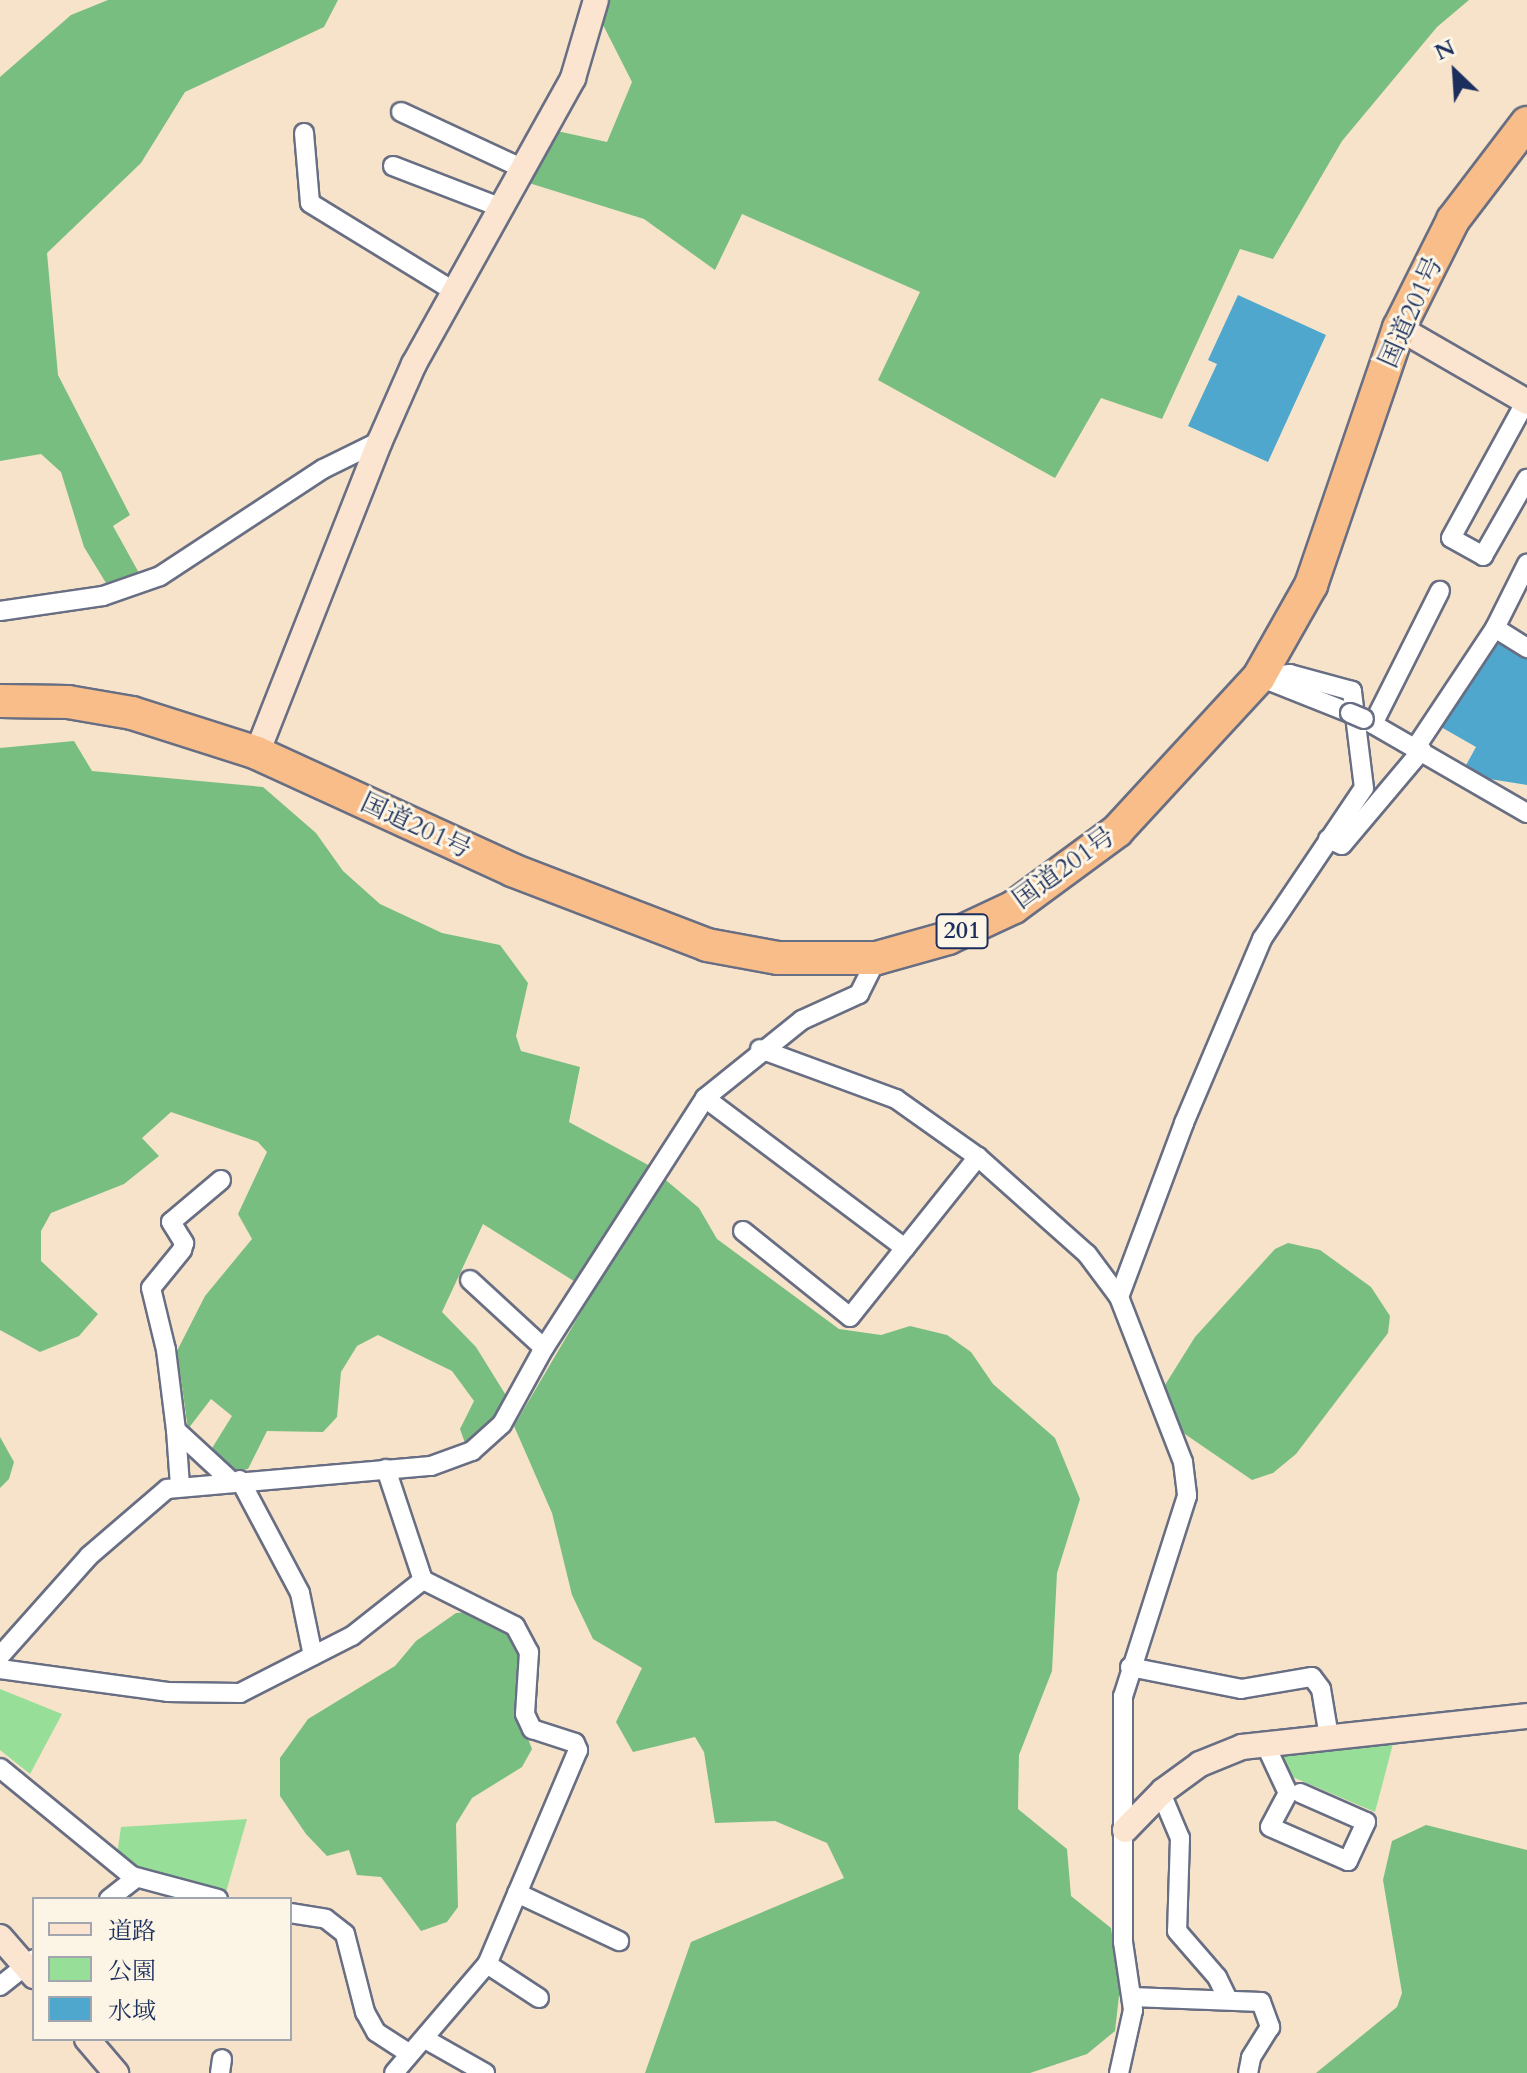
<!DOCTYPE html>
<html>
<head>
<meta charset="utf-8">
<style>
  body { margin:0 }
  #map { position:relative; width:1527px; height:2073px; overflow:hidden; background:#f6e3c9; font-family:Cardo,"Noto Serif JP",serif }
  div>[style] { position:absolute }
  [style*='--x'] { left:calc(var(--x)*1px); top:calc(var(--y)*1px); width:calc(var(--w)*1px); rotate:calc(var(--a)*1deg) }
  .green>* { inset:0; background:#97df99 }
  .forest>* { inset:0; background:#79be81 }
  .water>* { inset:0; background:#50a7cd }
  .roads { filter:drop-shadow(2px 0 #686e83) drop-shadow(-2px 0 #686e83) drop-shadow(0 2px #686e83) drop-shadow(0 -2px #686e83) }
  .street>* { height:18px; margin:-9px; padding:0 9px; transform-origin:9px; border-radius:9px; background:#fff }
  .secondary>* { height:24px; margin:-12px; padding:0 12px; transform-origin:12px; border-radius:12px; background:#fce5d0 }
  .highway>* { height:32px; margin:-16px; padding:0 16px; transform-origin:16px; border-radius:16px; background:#f8bd89 }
  .bridges { filter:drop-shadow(2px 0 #686e83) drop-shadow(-2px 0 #686e83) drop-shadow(0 2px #686e83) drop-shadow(0 -2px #686e83) }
  .street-bridge>* { height:18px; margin:-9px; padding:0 9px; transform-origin:9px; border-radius:9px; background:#fff }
  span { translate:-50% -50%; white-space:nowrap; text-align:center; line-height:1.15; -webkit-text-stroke:6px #fcf5e5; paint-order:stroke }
  .shield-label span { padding:2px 6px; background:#fcf5e5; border:2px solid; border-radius:6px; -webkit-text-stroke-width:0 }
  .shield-label { font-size:24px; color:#1b2f5e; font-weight:700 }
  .street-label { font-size:26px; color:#1b2f5e }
  .legend { position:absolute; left:32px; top:1897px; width:260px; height:144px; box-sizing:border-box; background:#fcf5e5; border:2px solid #a2a6af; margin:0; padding:10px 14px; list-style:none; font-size:24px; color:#1b2f5e }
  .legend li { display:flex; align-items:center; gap:16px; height:40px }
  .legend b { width:40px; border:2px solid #a2a6af }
  .north { position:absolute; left:1415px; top:32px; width:80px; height:80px; -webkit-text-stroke:6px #fcf5e5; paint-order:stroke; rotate:335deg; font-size:22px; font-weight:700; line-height:32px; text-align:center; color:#1b2f5e }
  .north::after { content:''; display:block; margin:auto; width:28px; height:36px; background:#1b2f5e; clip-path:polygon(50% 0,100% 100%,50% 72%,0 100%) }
</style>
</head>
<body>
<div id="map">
  <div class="green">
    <i style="clip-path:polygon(0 1689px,62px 1714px,30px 1774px,0 1750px)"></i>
    <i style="clip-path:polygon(1394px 1740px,1375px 1812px,1290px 1776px,1280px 1752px)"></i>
    <i style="clip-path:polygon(247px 1819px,226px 1892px,140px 1871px,117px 1855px,121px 1827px)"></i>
  </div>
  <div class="forest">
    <i style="clip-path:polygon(108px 0,338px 0,324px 27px,185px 92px,141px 163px,47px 253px,58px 375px,130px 515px,113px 526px,139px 573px,106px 583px,84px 547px,61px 472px,41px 454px,0 461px,0 77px,71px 15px)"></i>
    <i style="clip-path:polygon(604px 0,1469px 0,1437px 27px,1342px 141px,1273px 259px,1240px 249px,1162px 419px,1101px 398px,1055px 478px,878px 380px,920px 292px,742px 214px,715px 270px,644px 219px,529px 183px,557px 131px,607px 142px,632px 82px,599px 17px)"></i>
    <i style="clip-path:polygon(74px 741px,92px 771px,263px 787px,316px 833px,343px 871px,380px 904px,442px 933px,500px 945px,528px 983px,516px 1036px,521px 1051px,580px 1067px,569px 1122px,650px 1166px,577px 1283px,483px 1224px,442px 1312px,476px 1347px,507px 1397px,497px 1417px,476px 1438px,465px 1443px,460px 1429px,474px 1401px,452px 1371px,378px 1335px,357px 1346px,341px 1372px,337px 1417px,323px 1432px,267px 1431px,248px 1469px,229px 1471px,209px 1453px,232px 1416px,211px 1399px,188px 1429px,177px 1351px,205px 1296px,252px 1239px,238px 1214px,267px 1152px,258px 1142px,171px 1112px,142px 1138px,159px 1156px,124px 1184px,51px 1213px,41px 1231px,41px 1261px,98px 1314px,79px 1336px,40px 1352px,0 1330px,0 748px)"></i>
    <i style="clip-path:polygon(661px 1176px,699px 1208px,717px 1239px,839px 1329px,881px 1335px,910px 1326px,947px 1335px,971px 1352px,993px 1384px,1055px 1438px,1080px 1499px,1057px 1573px,1052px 1671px,1019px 1755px,1018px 1809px,1067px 1849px,1071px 1896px,1111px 1928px,1120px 1987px,1115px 2031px,1087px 2054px,1030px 2073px,645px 2073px,691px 1942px,844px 1878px,827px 1843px,775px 1821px,715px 1823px,704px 1752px,695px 1737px,633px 1752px,616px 1722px,642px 1668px,593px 1639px,572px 1595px,552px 1513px,514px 1426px)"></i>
    <i style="clip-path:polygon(1288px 1243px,1320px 1250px,1371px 1287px,1390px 1316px,1388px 1333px,1296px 1454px,1273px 1473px,1252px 1480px,1179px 1430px,1162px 1399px,1165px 1385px,1195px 1337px,1275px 1249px)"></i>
    <i style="clip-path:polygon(0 1437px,14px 1462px,9px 1479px,0 1488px)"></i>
    <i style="clip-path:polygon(469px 1612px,497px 1621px,515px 1637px,521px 1653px,520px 1718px,532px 1749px,522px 1767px,472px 1798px,456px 1824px,458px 1907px,447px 1922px,421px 1931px,381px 1877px,357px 1875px,349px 1850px,327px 1856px,306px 1834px,280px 1796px,280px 1758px,308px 1719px,395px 1666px,416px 1641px,456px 1613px)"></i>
    <i style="clip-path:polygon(1426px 1825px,1527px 1850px,1527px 2073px,1316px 2073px,1397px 2007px,1402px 1993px,1383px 1880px,1392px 1841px)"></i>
  </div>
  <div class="water">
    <i style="clip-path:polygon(1238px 295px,1326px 335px,1268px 462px,1188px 426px,1217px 364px,1208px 360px)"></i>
    <i style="clip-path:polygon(1500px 641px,1527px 658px,1527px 785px,1483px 778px,1465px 767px,1476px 747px,1441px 727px)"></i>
  </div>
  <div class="roads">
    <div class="street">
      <i style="--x:401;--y:112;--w:136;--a:24.9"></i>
      <i style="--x:304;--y:133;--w:70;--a:85.1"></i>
      <i style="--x:310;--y:203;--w:170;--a:31.5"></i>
      <i style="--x:393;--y:166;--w:117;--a:21.1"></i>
      <i style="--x:1526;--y:401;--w:156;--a:118.7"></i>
      <i style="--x:1451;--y:538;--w:37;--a:29"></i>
      <i style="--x:1483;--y:556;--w:89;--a:-60.3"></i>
      <i style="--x:0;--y:611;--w:104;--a:-8.3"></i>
      <i style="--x:103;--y:596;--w:60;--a:-19.3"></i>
      <i style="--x:160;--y:576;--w:195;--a:-33.3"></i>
      <i style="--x:323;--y:469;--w:64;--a:-26.2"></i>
      <i style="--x:1495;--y:628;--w:38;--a:32"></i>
      <i style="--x:1262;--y:678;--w:95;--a:21.7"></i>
      <i style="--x:1364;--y:719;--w:188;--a:30"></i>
      <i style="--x:1373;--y:724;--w:149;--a:-63.3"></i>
      <i style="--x:1416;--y:747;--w:143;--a:-56.4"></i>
      <i style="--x:1495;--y:628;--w:72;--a:-63.4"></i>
      <i style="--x:1328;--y:839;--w:15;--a:23"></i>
      <i style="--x:1342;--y:845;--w:124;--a:-49.9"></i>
      <i style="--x:760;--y:1049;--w:145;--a:20.2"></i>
      <i style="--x:896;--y:1099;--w:100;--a:35.3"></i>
      <i style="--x:978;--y:1157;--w:146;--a:41.7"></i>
      <i style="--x:1087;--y:1254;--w:54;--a:53.3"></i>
      <i style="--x:1119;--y:1297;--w:177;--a:68.8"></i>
      <i style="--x:1183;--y:1462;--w:34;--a:83"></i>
      <i style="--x:1187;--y:1496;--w:210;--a:107.7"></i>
      <i style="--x:1123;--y:1696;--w:246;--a:90"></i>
      <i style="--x:1123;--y:1942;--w:69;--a:81.6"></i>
      <i style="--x:1133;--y:2010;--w:65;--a:102.5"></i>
      <i style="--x:705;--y:1098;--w:250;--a:36.9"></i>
      <i style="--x:905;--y:1248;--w:117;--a:-51.3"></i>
      <i style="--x:221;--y:1180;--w:65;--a:140"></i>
      <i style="--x:171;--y:1222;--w:25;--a:58"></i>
      <i style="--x:184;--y:1243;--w:7;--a:106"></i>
      <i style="--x:182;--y:1250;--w:49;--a:129.2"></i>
      <i style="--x:151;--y:1288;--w:64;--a:76.4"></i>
      <i style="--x:166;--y:1350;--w:81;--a:82.9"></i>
      <i style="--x:176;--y:1430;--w:75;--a:42.8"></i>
      <i style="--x:743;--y:1231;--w:137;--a:38.8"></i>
      <i style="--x:850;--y:1317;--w:88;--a:-51.4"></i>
      <i style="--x:470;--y:1280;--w:100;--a:42.6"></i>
      <i style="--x:1119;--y:1297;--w:186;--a:-69.5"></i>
      <i style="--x:1184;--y:1123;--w:200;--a:-67"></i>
      <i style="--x:1262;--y:939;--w:182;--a:-56"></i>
      <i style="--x:1364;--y:788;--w:98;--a:-97.1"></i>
      <i style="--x:1352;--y:691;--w:64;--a:-164.7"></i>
      <i style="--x:1290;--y:674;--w:31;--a:174"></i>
      <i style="--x:176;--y:1430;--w:56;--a:85.9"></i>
      <i style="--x:386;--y:1469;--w:117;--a:71.6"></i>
      <i style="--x:423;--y:1580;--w:103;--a:26.6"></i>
      <i style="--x:515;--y:1626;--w:30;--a:62"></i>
      <i style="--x:529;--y:1652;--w:62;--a:93.7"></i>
      <i style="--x:525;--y:1714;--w:17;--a:65"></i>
      <i style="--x:532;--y:1729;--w:45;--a:18"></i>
      <i style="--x:575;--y:1743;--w:8;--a:67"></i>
      <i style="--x:578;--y:1750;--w:233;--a:113"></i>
      <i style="--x:487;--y:1964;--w:143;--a:130.5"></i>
      <i style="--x:240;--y:1480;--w:128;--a:62"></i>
      <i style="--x:300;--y:1593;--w:64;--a:78.3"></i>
      <i style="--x:0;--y:1656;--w:134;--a:-48.3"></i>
      <i style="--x:89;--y:1556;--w:103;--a:-40.7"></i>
      <i style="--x:167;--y:1489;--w:265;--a:-5"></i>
      <i style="--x:431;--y:1466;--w:44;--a:-20.1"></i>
      <i style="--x:472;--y:1451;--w:40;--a:-42"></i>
      <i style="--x:502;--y:1424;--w:87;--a:-61.1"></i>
      <i style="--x:544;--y:1348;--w:297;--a:-57.2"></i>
      <i style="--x:705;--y:1098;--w:124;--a:-38.8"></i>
      <i style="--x:802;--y:1020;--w:63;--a:-24.5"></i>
      <i style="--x:859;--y:994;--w:40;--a:-63.4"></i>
      <i style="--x:1130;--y:1667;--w:113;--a:11.2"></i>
      <i style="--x:1241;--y:1689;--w:72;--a:-9.6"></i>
      <i style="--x:1312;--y:1677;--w:15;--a:53"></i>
      <i style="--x:1321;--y:1689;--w:49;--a:80.5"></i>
      <i style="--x:0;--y:1669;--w:169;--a:7.8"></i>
      <i style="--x:167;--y:1692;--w:73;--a:0.8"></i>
      <i style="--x:240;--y:1693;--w:126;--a:-27"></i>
      <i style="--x:352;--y:1636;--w:90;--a:-38.3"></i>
      <i style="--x:1265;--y:1744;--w:54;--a:64.9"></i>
      <i style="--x:1288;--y:1793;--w:38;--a:118"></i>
      <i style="--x:1270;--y:1827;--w:85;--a:23.6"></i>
      <i style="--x:1348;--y:1861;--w:43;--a:-65.2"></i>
      <i style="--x:1366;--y:1822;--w:72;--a:-156.3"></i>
      <i style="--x:0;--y:1768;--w:171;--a:39.3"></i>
      <i style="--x:132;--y:1876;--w:89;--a:15"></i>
      <i style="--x:1161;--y:1793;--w:49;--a:67.1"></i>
      <i style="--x:1180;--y:1838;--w:93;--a:91.8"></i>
      <i style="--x:1177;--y:1931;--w:61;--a:49"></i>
      <i style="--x:1217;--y:1977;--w:25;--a:64"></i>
      <i style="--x:517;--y:1893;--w:113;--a:25.2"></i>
      <i style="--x:109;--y:1899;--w:34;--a:-38"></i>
      <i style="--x:290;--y:1913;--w:36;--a:9"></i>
      <i style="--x:326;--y:1919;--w:24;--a:38"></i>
      <i style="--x:345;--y:1934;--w:81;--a:75.6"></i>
      <i style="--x:365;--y:2012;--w:23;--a:61"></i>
      <i style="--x:376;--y:2032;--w:37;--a:33"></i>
      <i style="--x:487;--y:1964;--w:62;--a:33.2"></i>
      <i style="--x:0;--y:1986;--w:43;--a:-38.5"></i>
      <i style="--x:1132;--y:1997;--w:129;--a:2.2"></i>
      <i style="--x:1261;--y:2002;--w:27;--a:70"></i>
      <i style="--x:1270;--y:2027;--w:36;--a:122"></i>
      <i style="--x:1251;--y:2058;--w:15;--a:101"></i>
      <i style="--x:425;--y:2039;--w:69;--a:29.5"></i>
      <i style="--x:220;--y:2073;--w:14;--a:-82"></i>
    </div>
    <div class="secondary">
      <i style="--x:1399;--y:328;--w:148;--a:30"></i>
      <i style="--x:257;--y:753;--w:335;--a:-68.5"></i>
      <i style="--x:380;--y:441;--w:84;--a:-66.2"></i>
      <i style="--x:414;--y:364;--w:327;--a:-60.9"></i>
      <i style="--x:573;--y:78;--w:81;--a:-73.6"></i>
      <i style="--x:1125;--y:1830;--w:54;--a:-45.7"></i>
      <i style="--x:1163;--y:1791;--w:46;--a:-36.1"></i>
      <i style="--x:1200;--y:1764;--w:45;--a:-22"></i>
      <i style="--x:1242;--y:1747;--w:287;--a:-6.2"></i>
      <i style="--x:0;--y:1937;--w:52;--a:48.9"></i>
      <i style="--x:87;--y:2039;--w:45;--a:49.5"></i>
    </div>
    <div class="highway">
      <i style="--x:0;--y:701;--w:68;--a:0.8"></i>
      <i style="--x:68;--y:702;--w:65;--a:9.8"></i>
      <i style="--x:132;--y:713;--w:131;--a:17.7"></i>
      <i style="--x:257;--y:753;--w:281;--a:24.6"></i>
      <i style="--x:512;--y:870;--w:209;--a:21"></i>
      <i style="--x:707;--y:945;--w:72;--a:10.4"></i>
      <i style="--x:778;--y:958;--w:99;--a:0"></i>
      <i style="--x:877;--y:958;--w:74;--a:-15.7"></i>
      <i style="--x:948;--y:938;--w:73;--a:-25.2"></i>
      <i style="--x:1014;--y:907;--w:128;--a:-36.4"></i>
      <i style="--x:1117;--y:831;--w:209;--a:-47.3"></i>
      <i style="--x:1259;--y:677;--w:106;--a:-60.5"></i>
      <i style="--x:1311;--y:585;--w:272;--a:-71.1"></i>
      <i style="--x:1399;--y:328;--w:121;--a:-63.4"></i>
      <i style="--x:1453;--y:220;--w:122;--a:-52.7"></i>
    </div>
  </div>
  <div class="bridges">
    <div class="street-bridge">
      <i style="--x:1350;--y:713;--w:15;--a:23"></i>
    </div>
  </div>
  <div class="shield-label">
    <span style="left:962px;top:931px">201</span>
  </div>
  <div class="street-label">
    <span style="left:1411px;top:312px;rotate:-66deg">国道201号</span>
    <span style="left:416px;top:826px;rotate:25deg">国道201号</span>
    <span style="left:1064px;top:868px;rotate:-36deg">国道201号</span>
  </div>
  <ul class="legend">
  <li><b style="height:10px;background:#fce5d0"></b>道路</li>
  <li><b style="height:22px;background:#97df99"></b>公園</li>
  <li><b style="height:22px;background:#50a7cd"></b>水域</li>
  </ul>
  <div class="north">N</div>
</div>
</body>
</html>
